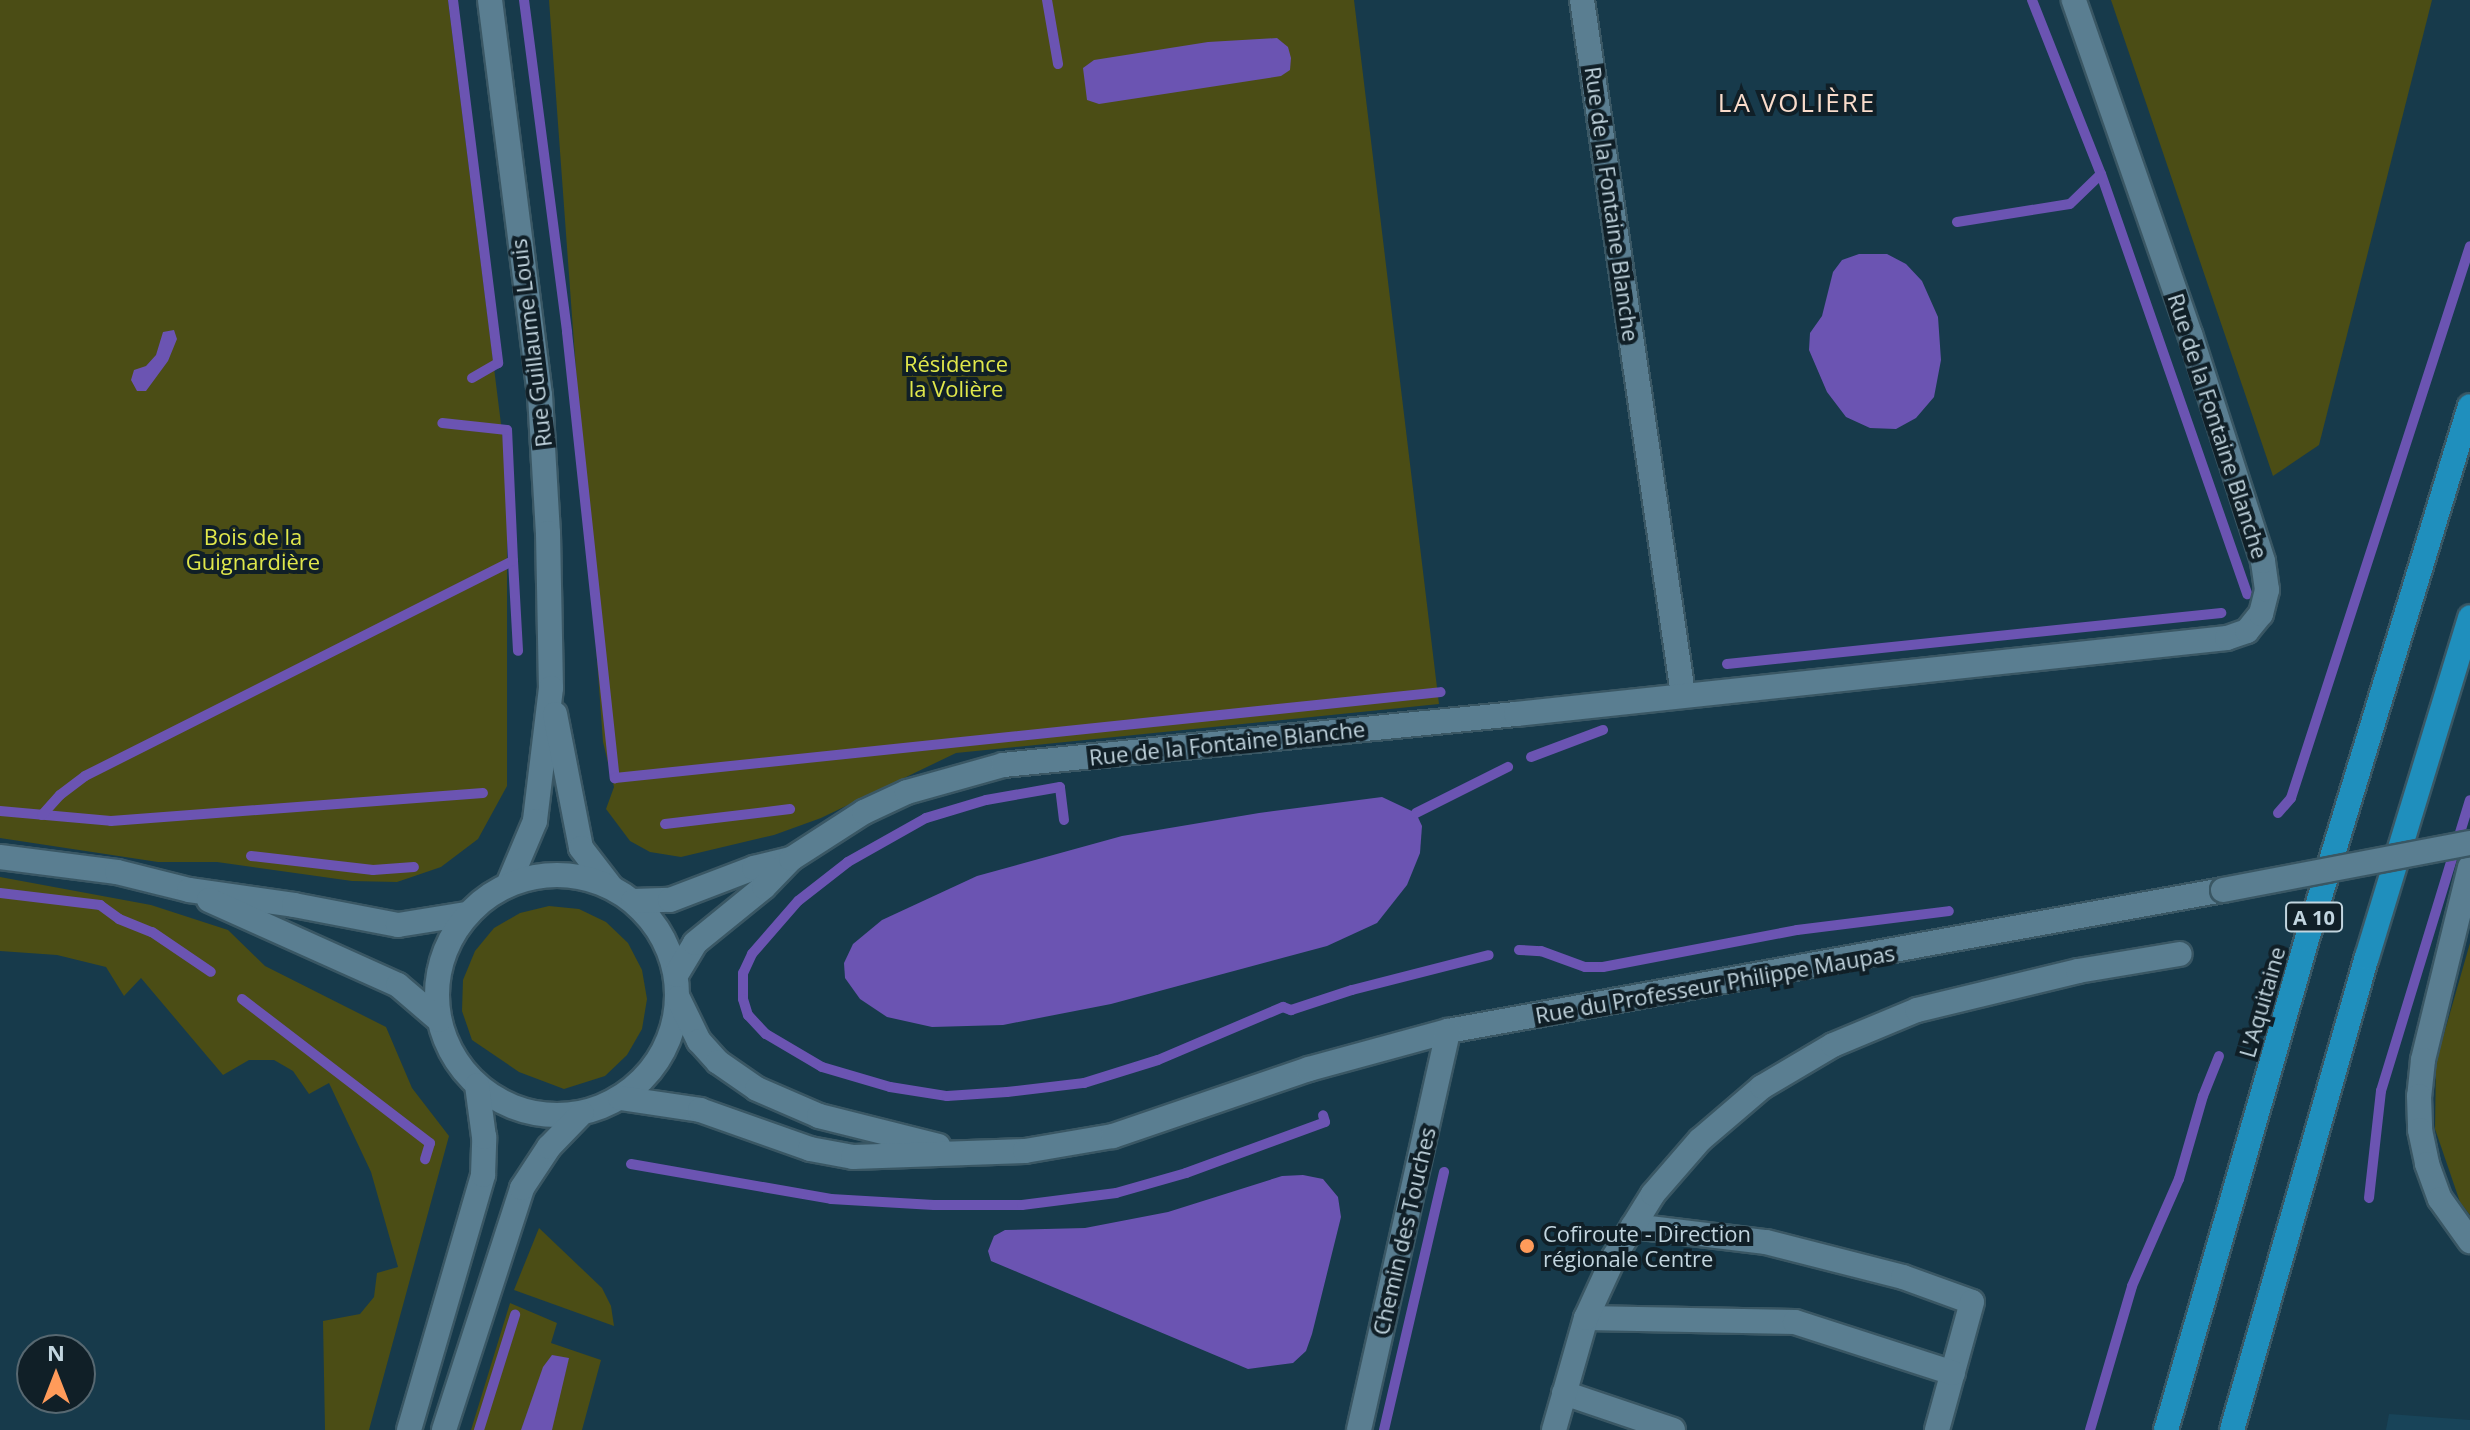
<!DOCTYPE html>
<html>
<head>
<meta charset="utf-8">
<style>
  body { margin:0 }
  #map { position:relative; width:2470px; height:1430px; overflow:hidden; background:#173a4b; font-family:"Open Sans",sans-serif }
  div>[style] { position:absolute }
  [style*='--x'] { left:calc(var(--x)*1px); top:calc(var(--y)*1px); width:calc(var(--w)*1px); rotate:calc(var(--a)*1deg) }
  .built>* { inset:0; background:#184459 }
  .green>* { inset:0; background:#4b4d15 }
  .water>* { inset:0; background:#6b54b2 }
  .stream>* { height:10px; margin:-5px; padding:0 5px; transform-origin:5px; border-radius:5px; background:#6b54b2 }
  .roads { filter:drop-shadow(2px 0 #3a5764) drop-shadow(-2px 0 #3a5764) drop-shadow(0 2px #3a5764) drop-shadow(0 -2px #3a5764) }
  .minor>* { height:24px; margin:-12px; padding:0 12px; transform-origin:12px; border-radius:12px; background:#5a7e91 }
  .minor>.ring { margin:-12px; padding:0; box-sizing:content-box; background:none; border:24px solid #5a7e91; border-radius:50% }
  .highway>* { height:24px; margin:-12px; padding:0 12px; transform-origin:12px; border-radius:12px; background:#1f8fbd }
  .bridges { filter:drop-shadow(2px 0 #3a5764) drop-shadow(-2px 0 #3a5764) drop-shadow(0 2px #3a5764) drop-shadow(0 -2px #3a5764) }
  .minor-bridge>* { height:24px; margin:-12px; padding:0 12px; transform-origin:12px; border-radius:12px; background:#5a7e91 }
  .dots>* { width:22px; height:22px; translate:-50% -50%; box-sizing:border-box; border:4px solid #101f27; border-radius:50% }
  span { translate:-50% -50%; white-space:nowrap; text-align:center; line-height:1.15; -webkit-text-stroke:8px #101f27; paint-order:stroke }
  .shield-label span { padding:2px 6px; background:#101f27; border:2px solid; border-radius:6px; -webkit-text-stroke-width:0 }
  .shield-label { font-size:20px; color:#c2d5df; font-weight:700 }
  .street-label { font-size:22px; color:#c2d5df }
  .park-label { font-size:22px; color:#e0e74b }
  .poi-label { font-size:22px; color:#c2d5df }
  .left { translate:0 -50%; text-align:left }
  .quarter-label { font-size:26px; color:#fadccb; letter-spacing:2px }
  .north { position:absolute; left:16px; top:1334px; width:80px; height:80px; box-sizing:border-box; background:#101f27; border:2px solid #576871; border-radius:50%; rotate:0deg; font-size:22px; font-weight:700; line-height:32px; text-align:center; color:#c2d5df }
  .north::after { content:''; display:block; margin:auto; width:28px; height:36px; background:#ff9b5a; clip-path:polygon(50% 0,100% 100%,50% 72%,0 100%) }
</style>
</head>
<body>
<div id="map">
  <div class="built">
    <i style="clip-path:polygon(2389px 1414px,2470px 1420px,2470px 1430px,2386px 1430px)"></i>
  </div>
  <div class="green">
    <i style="clip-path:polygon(0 0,448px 0,507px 472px,507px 786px,478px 839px,441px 867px,397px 882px,352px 881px,217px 862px,158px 862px,0 838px)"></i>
    <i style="clip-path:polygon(549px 0,1354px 0,1439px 704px,956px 753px,821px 818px,774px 835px,681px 857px,650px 852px,630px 841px,606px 809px,614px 787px,603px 742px)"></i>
    <i style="clip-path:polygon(2111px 0,2432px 0,2319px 445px,2273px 476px)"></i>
    <i style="clip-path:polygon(0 877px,151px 905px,228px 930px,265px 966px,386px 1027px,412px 1088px,449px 1136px,369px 1430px,325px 1430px,323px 1321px,360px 1314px,374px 1297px,377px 1273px,398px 1267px,371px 1172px,329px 1083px,309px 1094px,293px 1071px,274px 1060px,249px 1060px,223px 1075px,141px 978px,124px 996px,106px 967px,57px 955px,0 951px)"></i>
    <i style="clip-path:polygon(549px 906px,579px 909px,606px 922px,628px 943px,642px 970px,647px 999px,642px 1029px,627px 1055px,605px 1076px,564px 1089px,519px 1072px,472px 1040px,462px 1011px,463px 980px,475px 951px,494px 928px,520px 913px)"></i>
    <i style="clip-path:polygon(2470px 943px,2470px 1215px,2460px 1202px,2435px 1129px,2436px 1062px)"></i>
    <i style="clip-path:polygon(539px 1228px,602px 1288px,611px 1306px,614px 1326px,514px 1290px)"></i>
    <i style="clip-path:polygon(510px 1303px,557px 1323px,551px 1343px,601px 1360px,582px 1430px,471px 1430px)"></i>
  </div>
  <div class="water">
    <i style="clip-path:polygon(1277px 38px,1288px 47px,1291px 58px,1290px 70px,1281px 76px,1099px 104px,1087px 100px,1083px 68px,1094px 60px,1208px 42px)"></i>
    <i style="clip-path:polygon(1859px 254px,1887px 254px,1906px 264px,1922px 281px,1938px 317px,1941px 360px,1934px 397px,1916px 418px,1896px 429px,1870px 428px,1846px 417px,1827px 392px,1809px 350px,1810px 333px,1822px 316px,1833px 272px,1842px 260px)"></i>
    <i style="clip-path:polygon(174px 330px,177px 339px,168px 361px,146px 391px,137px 391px,131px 380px,134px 370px,146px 366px,156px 355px,163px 332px)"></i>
    <i style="clip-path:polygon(1382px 797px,1416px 813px,1422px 826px,1420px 853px,1407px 885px,1377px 923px,1327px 946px,1111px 1004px,1003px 1025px,932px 1027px,887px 1017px,860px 999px,845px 978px,844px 963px,853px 944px,882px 920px,977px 876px,1122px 836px,1259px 813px)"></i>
    <i style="clip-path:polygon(1303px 1175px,1323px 1179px,1338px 1197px,1341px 1217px,1312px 1334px,1306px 1351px,1293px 1363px,1248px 1369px,991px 1261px,988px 1251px,994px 1236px,1005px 1230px,1085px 1228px,1168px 1212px,1282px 1176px)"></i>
    <i style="clip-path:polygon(552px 1355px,569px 1358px,552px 1430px,521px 1430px,543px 1367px)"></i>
  </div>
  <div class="stream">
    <i style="--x:453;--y:0;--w:366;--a:82.9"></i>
    <i style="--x:498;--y:363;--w:30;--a:150"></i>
    <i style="--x:524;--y:0;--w:335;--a:82.6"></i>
    <i style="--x:567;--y:332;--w:449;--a:83.9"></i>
    <i style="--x:615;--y:778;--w:830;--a:-5.94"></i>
    <i style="--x:1047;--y:0;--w:65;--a:80.2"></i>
    <i style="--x:2032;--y:0;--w:187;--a:68.4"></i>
    <i style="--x:1957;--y:222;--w:114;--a:-9.1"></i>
    <i style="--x:2070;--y:204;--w:43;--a:-44.1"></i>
    <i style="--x:2101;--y:174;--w:445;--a:70.8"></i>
    <i style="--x:513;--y:561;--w:90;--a:86.8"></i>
    <i style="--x:1727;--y:664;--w:497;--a:-5.9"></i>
    <i style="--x:1531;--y:757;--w:77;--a:-20.6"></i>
    <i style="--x:0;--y:811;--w:111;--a:5.1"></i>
    <i style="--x:111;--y:821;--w:373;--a:-4.3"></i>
    <i style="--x:1416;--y:813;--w:103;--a:-26.6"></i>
    <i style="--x:2278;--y:813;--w:20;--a:-49"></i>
    <i style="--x:2291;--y:798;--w:580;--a:-72.03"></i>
    <i style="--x:42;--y:815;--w:27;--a:-48"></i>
    <i style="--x:60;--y:795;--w:31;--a:-37"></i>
    <i style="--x:85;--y:776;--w:479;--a:-26.7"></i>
    <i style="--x:513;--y:561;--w:131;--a:-92.6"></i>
    <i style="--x:507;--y:430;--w:65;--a:-173.9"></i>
    <i style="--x:1064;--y:820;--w:33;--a:-97"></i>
    <i style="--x:1060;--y:787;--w:75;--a:170"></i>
    <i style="--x:986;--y:800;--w:63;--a:163.3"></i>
    <i style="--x:926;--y:818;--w:90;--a:150.6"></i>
    <i style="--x:848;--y:862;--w:63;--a:142"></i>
    <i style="--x:798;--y:901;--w:70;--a:131"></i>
    <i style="--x:752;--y:954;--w:21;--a:115"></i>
    <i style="--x:743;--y:973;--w:26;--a:90"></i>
    <i style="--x:743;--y:999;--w:17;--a:73"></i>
    <i style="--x:748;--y:1015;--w:26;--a:47"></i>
    <i style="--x:766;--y:1034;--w:65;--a:30.5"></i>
    <i style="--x:822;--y:1067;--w:71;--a:16.4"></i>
    <i style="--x:890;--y:1087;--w:58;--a:9"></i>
    <i style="--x:947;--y:1096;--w:60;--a:-3.8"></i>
    <i style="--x:1007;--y:1092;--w:78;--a:-6.7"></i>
    <i style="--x:1084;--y:1083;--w:77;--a:-17.3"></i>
    <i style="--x:1158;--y:1060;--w:136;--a:-23"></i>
    <i style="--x:1283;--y:1007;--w:9;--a:21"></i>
    <i style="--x:1291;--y:1010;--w:64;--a:-18.2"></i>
    <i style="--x:1352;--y:990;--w:141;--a:-14.3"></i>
    <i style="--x:665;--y:824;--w:126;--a:-6.8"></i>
    <i style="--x:251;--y:856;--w:123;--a:6.5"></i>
    <i style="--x:373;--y:870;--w:41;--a:-4.2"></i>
    <i style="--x:0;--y:893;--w:101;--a:6.8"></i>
    <i style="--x:100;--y:905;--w:24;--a:36"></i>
    <i style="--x:119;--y:919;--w:35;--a:22"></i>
    <i style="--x:152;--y:932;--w:71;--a:34.1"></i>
    <i style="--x:1519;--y:950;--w:22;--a:3"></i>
    <i style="--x:1541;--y:951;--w:47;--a:20"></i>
    <i style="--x:1585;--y:967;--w:18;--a:0"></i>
    <i style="--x:1603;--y:967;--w:197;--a:-10.8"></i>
    <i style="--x:1797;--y:930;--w:153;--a:-7.1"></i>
    <i style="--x:242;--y:999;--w:237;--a:37.5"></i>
    <i style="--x:430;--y:1143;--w:17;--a:107"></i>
    <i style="--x:631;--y:1164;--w:203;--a:9.9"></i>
    <i style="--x:831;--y:1199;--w:103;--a:3.3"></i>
    <i style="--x:934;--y:1205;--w:88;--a:0"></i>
    <i style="--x:1022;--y:1205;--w:95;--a:-7.3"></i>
    <i style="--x:1116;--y:1193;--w:73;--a:-15.9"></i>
    <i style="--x:1186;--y:1173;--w:148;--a:-20.1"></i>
    <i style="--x:1325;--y:1122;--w:7;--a:-106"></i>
    <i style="--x:2369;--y:1198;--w:108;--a:-83.6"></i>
    <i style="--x:2381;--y:1091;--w:304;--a:-73"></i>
    <i style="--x:479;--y:1430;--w:121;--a:-72.6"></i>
    <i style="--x:1384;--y:1430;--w:265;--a:-76.9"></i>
    <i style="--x:2090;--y:1430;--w:150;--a:-73.7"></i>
    <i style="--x:2132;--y:1286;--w:117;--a:-66.3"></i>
    <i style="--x:2179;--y:1179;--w:86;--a:-73.9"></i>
    <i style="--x:2203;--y:1096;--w:43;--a:-68.2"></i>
  </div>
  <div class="roads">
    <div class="minor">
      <i style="--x:490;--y:0;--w:398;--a:82.8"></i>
      <i style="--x:540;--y:395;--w:138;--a:86.7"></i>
      <i style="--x:548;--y:533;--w:155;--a:88.9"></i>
      <i style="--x:551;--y:688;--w:134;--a:96.9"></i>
      <i style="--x:535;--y:821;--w:69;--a:112.9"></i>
      <i style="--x:1582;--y:0;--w:701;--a:81.72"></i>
      <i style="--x:555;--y:714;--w:136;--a:79"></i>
      <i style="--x:581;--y:848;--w:49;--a:52.4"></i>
      <i style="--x:0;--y:857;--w:118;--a:7.3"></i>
      <i style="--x:117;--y:872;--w:74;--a:14"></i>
      <i style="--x:189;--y:890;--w:106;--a:8.1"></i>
      <i style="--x:294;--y:905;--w:106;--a:10.9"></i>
      <i style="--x:398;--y:925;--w:70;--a:-9.1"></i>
      <i style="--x:2470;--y:867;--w:199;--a:103.7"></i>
      <i style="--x:2423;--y:1060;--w:36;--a:96"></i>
      <i style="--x:2419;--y:1096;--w:34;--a:88"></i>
      <i style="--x:2420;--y:1130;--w:35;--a:78"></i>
      <i style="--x:2427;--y:1164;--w:37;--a:70"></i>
      <i style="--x:2440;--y:1199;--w:52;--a:54.5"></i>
      <i class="ring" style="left:437px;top:875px;width:216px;height:216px"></i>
      <i style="--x:209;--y:900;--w:207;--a:24.2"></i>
      <i style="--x:398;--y:985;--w:54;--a:40.5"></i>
      <i style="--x:633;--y:901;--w:37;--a:-2"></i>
      <i style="--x:670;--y:900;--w:90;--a:-20.9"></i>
      <i style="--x:754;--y:868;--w:38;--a:-14"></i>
      <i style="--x:676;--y:975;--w:37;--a:-59"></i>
      <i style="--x:695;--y:943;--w:89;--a:-39.1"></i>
      <i style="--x:764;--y:887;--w:39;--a:-46"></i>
      <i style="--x:791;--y:859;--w:87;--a:-32.8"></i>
      <i style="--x:864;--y:812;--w:47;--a:-24.9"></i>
      <i style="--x:907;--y:792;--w:100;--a:-15.7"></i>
      <i style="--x:1003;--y:765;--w:516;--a:-5.68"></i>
      <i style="--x:1516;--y:714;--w:715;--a:-6.1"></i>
      <i style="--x:2227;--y:638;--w:21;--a:-19"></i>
      <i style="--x:2247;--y:631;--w:22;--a:-51"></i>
      <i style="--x:2261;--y:614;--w:25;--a:-76"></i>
      <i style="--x:2267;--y:590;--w:29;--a:-98"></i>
      <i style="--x:2263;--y:561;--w:238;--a:-107.8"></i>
      <i style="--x:2190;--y:334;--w:354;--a:-109.2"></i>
      <i style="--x:678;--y:998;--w:48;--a:64"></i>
      <i style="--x:699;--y:1041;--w:28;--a:48"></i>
      <i style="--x:718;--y:1062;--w:47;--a:34.7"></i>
      <i style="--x:757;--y:1089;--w:68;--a:23.5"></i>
      <i style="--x:819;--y:1116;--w:123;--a:14.1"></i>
      <i style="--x:620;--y:1098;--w:81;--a:8.5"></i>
      <i style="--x:700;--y:1110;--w:117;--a:19.5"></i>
      <i style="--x:810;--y:1149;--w:44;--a:10.5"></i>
      <i style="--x:853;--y:1157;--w:172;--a:-2"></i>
      <i style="--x:1025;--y:1151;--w:89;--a:-9.7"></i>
      <i style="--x:1113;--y:1136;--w:207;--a:-18.9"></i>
      <i style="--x:1309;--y:1069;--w:144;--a:-15.3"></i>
      <i style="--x:1448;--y:1031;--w:788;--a:-10.31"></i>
      <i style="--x:1633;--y:1226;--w:134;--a:6.9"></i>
      <i style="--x:1766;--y:1242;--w:141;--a:14.3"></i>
      <i style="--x:1903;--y:1277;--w:73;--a:19.9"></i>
      <i style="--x:1972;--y:1302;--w:133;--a:105.3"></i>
      <i style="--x:1586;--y:1318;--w:209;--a:1.1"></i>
      <i style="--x:1795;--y:1322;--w:166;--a:17.9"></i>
      <i style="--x:1564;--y:1393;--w:115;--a:18.7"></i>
      <i style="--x:409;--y:1430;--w:266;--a:-73.8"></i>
      <i style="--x:483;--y:1175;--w:38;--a:-88"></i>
      <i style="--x:484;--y:1137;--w:52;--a:-97.7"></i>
      <i style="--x:444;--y:1430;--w:254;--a:-72.1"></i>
      <i style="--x:522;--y:1188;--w:49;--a:-56.6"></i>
      <i style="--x:549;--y:1147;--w:47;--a:-45.9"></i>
      <i style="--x:1359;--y:1430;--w:409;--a:-77.4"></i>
      <i style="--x:1554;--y:1430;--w:116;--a:-74.1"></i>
      <i style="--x:1586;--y:1318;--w:67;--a:-65.3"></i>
      <i style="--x:1614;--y:1257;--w:74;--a:-58.2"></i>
      <i style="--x:1653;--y:1194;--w:72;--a:-49"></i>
      <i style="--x:1700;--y:1140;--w:82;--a:-40.5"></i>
      <i style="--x:1762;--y:1087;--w:82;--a:-30.6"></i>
      <i style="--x:1833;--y:1045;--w:91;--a:-22.6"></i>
      <i style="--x:1917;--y:1010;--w:166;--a:-13.6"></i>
      <i style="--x:2078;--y:971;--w:103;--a:-9.5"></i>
    </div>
    <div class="highway">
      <i style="--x:2166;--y:1430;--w:511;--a:-73.98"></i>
      <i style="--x:2307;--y:939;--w:557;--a:-73"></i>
      <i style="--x:2232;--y:1430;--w:492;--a:-74.1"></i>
      <i style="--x:2367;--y:957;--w:355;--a:-73.1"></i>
    </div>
  </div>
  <div class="bridges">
    <div class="minor-bridge">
      <i style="--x:2223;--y:890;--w:251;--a:-10.8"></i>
    </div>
  </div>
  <div class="dots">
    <i style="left:1527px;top:1246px;background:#ff9b5a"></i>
  </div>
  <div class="shield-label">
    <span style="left:2314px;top:917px">A 10</span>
  </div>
  <div class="street-label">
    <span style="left:1612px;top:204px;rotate:82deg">Rue de la Fontaine Blanche</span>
    <span style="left:531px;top:343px;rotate:-97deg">Rue Guillaume Louis</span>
    <span style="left:2218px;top:426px;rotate:72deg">Rue de la Fontaine Blanche</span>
    <span style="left:1227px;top:743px;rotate:-6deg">Rue de la Fontaine Blanche</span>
    <span style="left:1715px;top:984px;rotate:-10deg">Rue du Professeur Philippe Maupas</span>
    <span style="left:2262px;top:1002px;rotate:-74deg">L'Aquitaine</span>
    <span style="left:1404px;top:1231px;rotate:-77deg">Chemin des Touches</span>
  </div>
  <div class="park-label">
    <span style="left:956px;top:376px">Résidence<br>la Volière</span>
    <span style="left:253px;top:549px">Bois de la<br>Guignardière</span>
  </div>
  <div class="poi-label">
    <span class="left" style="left:1543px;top:1246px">Cofiroute - Direction<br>régionale Centre</span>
  </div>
  <div class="quarter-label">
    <span style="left:1797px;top:103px">LA VOLIÈRE</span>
  </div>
  <div class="north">N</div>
</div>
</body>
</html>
